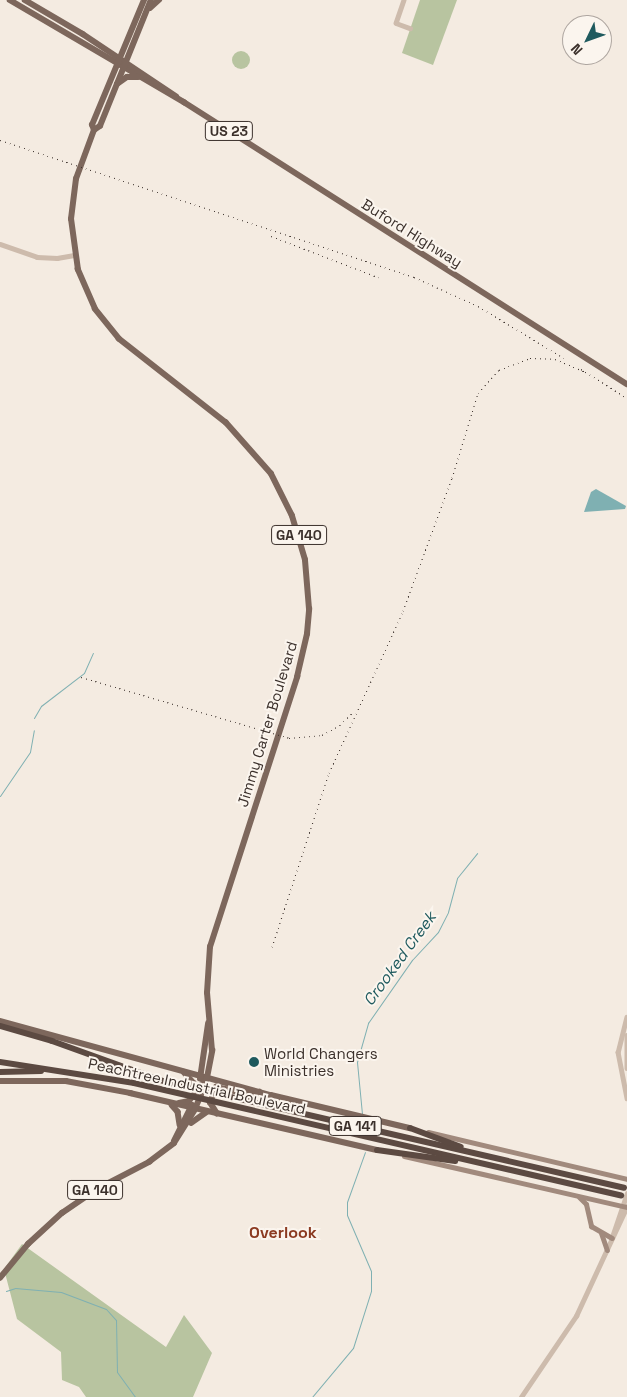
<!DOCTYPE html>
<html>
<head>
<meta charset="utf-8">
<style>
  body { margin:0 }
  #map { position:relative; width:627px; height:1397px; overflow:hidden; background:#f4ebe1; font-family:"Space Grotesk",sans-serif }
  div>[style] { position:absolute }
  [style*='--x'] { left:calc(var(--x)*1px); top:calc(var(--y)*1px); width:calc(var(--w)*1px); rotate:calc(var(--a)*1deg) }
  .green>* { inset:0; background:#b8c4a0 }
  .round { border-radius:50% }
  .water>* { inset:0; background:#7fb0b2 }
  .stream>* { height:1px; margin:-0.5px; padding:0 0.5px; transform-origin:0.5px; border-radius:0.5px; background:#7fb0b2 }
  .tertiary>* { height:4.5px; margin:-2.25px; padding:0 2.25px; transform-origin:2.25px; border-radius:2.25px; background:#cdbbac }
  .secondary>* { height:5px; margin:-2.5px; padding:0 2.5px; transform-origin:2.5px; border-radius:2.5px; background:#a18a7d }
  .primary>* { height:5.5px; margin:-2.75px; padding:0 2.75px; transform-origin:2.75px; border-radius:2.75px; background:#7d675c }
  .motorway>* { height:6px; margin:-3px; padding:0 3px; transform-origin:3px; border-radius:3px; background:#5c4a42 }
  .rail>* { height:1px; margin-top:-0.5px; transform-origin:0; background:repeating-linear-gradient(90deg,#3b302b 0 1px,transparent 0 5px) }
  .dots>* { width:14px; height:14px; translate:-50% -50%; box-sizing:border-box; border:2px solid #fbf5ee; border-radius:50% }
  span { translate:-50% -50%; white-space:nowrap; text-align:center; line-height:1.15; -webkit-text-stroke:4px #fbf5ee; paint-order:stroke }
  .shield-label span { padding:1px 4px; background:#fbf5ee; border:1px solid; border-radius:4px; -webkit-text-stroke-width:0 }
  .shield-label { font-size:14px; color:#3b302b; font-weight:700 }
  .street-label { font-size:15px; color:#3b302b }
  .poi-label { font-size:15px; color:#3b302b }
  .left { translate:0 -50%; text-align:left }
  .water-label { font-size:16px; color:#1f5a5e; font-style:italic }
  .neighbourhood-label { font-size:16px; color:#8c3b22; font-weight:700 }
  .north { position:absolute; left:562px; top:15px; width:50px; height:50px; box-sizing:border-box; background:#fbf5ee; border:1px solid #aea6a0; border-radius:50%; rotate:228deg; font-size:14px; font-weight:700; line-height:20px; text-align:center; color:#3b302b }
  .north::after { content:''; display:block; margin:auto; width:18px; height:22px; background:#1f5a5e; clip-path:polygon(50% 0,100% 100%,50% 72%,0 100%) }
</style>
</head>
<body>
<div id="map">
  <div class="green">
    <i style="clip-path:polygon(420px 0,457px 0,433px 65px,402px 53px)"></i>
    <i class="round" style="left:232px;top:51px;width:18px;height:18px"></i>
    <i style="clip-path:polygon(22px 1244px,166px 1347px,184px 1315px,212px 1353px,193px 1397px,86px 1397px,79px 1387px,62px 1380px,61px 1352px,17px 1319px,4px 1269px)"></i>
  </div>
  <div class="water">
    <i style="clip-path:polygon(596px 489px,626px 506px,625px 509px,584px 512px,591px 492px)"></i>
  </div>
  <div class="stream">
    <i style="--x:34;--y:718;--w:14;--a:-60"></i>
    <i style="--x:41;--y:706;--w:54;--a:-37.5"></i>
    <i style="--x:84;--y:673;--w:22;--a:-66"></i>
    <i style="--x:0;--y:796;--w:53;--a:-55.7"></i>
    <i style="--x:30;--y:752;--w:22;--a:-80"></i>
    <i style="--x:362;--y:1114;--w:52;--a:-95.5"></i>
    <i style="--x:357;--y:1062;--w:41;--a:-74.2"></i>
    <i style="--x:368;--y:1023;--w:77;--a:-55.1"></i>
    <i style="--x:412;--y:960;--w:38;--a:-47"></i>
    <i style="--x:438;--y:932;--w:22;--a:-63"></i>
    <i style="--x:448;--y:912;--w:35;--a:-75"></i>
    <i style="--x:457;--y:878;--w:32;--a:-51"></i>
    <i style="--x:6;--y:1291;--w:9;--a:-18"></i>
    <i style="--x:15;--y:1288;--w:46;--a:5"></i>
    <i style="--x:61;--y:1292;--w:48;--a:20.7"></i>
    <i style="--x:106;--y:1309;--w:15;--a:48"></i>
    <i style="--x:116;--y:1320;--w:52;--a:88.9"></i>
    <i style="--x:117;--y:1372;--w:31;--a:54"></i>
    <i style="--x:312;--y:1397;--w:64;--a:-50.1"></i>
    <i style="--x:353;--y:1348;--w:60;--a:-72.5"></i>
    <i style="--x:371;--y:1291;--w:20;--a:-90"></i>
    <i style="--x:371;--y:1271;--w:61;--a:-113.2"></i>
    <i style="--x:347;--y:1215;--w:13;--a:-90"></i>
    <i style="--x:347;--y:1202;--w:53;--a:-70.2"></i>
  </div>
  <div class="tertiary">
    <i style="--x:404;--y:0;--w:24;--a:109"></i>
    <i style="--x:396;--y:23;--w:15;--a:20"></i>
    <i style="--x:0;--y:244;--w:39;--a:19"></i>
    <i style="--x:37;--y:257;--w:20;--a:3"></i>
    <i style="--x:57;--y:258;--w:17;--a:-10"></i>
    <i style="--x:627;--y:1017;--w:36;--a:104"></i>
    <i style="--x:618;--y:1052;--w:47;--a:78.9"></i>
    <i style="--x:627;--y:1035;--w:33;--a:90"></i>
    <i style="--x:612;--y:1237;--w:46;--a:-71.2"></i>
    <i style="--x:521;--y:1397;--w:98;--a:-55.8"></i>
    <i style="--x:576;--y:1316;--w:121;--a:-65.1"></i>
  </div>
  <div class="secondary">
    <i style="--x:428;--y:1132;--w:204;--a:13.3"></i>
    <i style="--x:404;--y:1156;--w:229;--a:12.9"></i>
    <i style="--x:579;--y:1197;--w:10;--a:45"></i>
    <i style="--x:586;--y:1204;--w:23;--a:77"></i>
    <i style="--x:591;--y:1226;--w:24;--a:30"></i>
    <i style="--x:601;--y:1233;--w:18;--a:71"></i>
  </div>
  <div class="primary">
    <i style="--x:10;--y:0;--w:202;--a:30.4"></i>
    <i style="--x:184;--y:102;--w:525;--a:32.48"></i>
    <i style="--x:25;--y:0;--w:67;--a:30.4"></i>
    <i style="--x:83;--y:34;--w:112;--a:33.7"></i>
    <i style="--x:150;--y:8;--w:12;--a:-42"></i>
    <i style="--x:117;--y:84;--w:12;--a:-35"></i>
    <i style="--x:127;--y:77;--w:11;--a:0"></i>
    <i style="--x:94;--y:130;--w:7;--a:-34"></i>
    <i style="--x:100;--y:126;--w:136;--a:-68"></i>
    <i style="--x:0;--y:1021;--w:281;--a:15.3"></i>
    <i style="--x:271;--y:1095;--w:143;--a:13.4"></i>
    <i style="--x:184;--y:1072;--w:15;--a:48"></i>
    <i style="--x:194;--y:1083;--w:8;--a:76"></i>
    <i style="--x:200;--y:1079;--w:56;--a:-81.7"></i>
    <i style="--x:0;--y:1081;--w:66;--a:0"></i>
    <i style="--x:66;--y:1081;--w:66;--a:10.5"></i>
    <i style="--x:130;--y:1093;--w:253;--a:13"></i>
    <i style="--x:179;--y:1103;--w:10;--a:-11"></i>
    <i style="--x:189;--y:1101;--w:28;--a:-52"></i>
    <i style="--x:172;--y:1105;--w:9;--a:49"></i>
    <i style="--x:178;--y:1112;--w:13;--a:81"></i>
    <i style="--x:217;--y:1114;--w:13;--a:-122"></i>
    <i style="--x:210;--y:1103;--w:17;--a:-69"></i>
    <i style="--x:216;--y:1087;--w:38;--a:12"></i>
    <i style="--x:253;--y:1095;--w:7;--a:-27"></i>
    <i style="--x:191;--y:1123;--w:19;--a:-35"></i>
    <i style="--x:174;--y:1141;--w:40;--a:-63.4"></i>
    <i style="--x:0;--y:1278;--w:44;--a:-50.5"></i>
    <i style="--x:28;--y:1244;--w:46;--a:-42.4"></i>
    <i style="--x:62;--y:1213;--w:42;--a:-34.4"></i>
    <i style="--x:97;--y:1189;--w:59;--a:-27.4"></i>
    <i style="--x:149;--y:1162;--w:31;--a:-37"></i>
    <i style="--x:174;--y:1143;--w:40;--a:-58"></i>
    <i style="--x:195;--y:1109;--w:28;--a:-67"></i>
    <i style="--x:206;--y:1083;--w:33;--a:-79"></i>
    <i style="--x:212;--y:1051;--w:58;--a:-94.9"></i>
    <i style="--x:207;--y:993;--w:46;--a:-86.3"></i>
    <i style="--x:210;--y:947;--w:284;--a:-72.1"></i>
    <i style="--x:297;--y:677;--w:44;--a:-76.9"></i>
    <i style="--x:307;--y:634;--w:25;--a:-85"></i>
    <i style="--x:309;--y:609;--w:49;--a:-94.7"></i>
    <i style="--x:305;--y:560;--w:46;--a:-106.5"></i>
    <i style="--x:292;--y:516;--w:47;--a:-116.6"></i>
    <i style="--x:271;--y:474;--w:68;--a:-131.4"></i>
    <i style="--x:226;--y:423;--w:136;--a:-141.9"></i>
    <i style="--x:119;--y:339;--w:38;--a:-129"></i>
    <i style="--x:95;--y:309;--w:43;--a:-113.6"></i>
    <i style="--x:78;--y:270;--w:51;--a:-97.8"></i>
    <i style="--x:71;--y:219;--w:40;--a:-82.9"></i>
    <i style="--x:76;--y:179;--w:52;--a:-69.8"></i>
    <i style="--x:94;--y:130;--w:5;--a:-112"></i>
    <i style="--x:92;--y:125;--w:135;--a:-67.4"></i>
  </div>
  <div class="motorway">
    <i style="--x:0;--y:1026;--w:54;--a:16.1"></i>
    <i style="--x:52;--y:1041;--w:121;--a:19.8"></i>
    <i style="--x:166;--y:1082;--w:470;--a:13"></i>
    <i style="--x:0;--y:1062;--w:136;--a:8.9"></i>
    <i style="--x:134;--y:1083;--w:500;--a:13"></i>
    <i style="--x:0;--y:1072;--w:41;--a:-1.4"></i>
    <i style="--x:410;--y:1128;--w:54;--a:20.4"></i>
    <i style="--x:377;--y:1150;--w:79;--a:8"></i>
  </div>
  <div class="rail">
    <i style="--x:0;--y:140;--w:436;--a:18.3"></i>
    <i style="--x:414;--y:277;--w:70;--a:24.4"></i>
    <i style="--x:478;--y:306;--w:100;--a:31.2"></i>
    <i style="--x:271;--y:236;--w:115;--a:21"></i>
    <i style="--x:581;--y:369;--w:54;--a:32.2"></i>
    <i style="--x:81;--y:677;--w:217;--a:16.3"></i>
    <i style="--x:289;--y:738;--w:33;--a:-5"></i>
    <i style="--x:322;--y:735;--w:21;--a:-29"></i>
    <i style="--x:340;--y:725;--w:18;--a:-45"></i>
    <i style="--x:272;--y:947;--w:183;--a:-71.9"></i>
    <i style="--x:329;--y:773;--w:178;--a:-65.4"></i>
    <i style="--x:403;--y:611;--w:142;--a:-69.8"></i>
    <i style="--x:452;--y:478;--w:89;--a:-73"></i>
    <i style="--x:478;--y:393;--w:31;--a:-48"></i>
    <i style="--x:499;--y:370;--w:33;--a:-21"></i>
    <i style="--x:530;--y:358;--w:25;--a:2"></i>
    <i style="--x:555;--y:359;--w:34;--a:23"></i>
  </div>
  <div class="dots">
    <i style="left:254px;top:1062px;background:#1f5a5e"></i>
  </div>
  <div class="shield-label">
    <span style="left:229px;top:131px">US 23</span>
    <span style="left:299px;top:535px">GA 140</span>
    <span style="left:355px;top:1126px">GA 141</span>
    <span style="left:95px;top:1190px">GA 140</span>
  </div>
  <div class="street-label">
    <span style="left:412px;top:233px;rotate:32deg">Buford Highway</span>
    <span style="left:267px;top:724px;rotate:-73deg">Jimmy Carter Boulevard</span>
    <span style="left:197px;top:1086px;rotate:12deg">Peachtree Industrial Boulevard</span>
  </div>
  <div class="poi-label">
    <span class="left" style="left:264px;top:1062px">World Changers<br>Ministries</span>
  </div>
  <div class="water-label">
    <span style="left:400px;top:959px;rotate:-54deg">Crooked Creek</span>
  </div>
  <div class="neighbourhood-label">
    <span style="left:283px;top:1233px">Overlook</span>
  </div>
  <div class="north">N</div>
</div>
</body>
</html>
